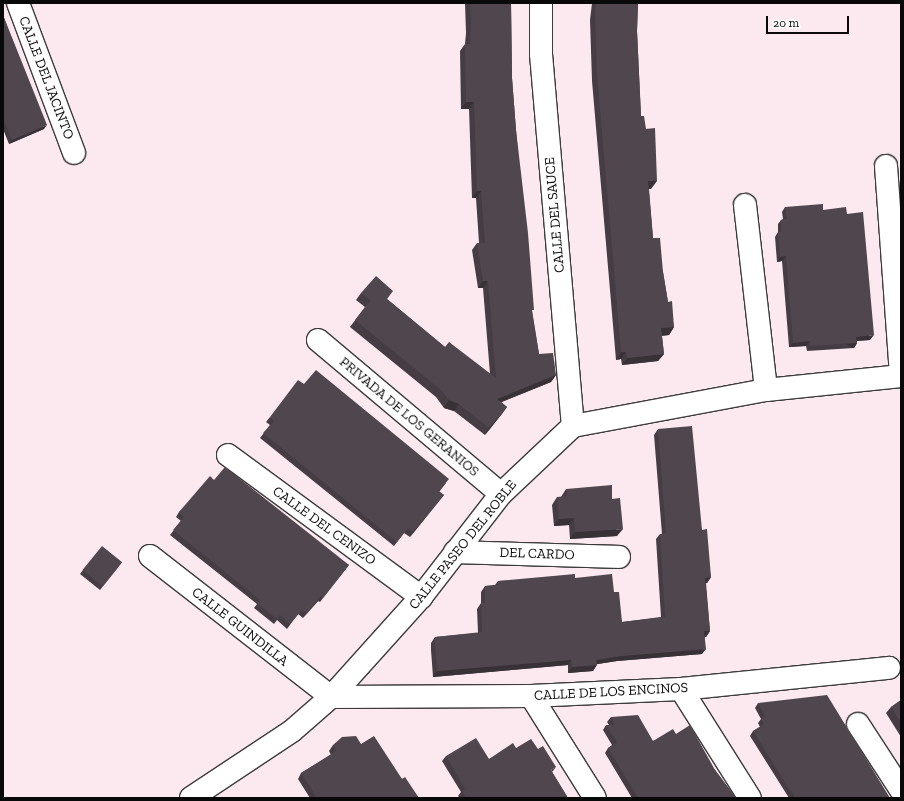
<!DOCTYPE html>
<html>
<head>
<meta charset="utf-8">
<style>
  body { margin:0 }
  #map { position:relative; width:904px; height:801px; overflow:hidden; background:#fce9f0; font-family:"Zilla Slab",serif }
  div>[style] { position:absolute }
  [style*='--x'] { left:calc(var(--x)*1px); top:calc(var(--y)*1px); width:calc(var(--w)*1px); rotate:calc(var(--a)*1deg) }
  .roads { filter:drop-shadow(1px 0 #3c3c3c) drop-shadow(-1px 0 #3c3c3c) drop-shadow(0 1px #3c3c3c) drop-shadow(0 -1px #3c3c3c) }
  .street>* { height:22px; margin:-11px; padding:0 11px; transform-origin:11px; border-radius:11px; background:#fff }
  .wall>* { inset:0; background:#453d43 }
  .shaded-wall>* { inset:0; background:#383237; transform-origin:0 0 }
  .building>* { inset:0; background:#50474e; transform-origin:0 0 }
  span { translate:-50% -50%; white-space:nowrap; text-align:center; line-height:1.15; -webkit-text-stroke:4px #fff; paint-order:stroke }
  .street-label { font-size:14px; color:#090909 }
  .frame { position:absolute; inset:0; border:4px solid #090909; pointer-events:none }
  .scale { position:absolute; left:766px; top:16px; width:83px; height:18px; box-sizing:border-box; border:2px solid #090909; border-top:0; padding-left:5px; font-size:12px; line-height:14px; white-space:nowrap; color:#090909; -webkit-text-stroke:3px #fff; paint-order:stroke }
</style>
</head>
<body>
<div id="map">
  <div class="roads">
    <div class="street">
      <i style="--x:18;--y:3;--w:160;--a:69.5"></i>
      <i style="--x:541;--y:3;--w:51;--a:90"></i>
      <i style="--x:541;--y:54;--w:373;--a:85.1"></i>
      <i style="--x:886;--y:166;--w:209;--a:85.9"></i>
      <i style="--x:745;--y:205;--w:186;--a:83.5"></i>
      <i style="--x:318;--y:340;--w:239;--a:40.1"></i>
      <i style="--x:228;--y:455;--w:240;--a:36.3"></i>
      <i style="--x:455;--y:552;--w:164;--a:1.7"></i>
      <i style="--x:150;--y:556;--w:229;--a:37.9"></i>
      <i style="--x:331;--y:697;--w:200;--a:-0.3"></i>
      <i style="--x:531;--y:696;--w:150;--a:-2.7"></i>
      <i style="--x:681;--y:689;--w:209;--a:-5.8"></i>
      <i style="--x:681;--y:689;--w:129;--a:57.7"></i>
      <i style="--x:531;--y:696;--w:120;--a:57.9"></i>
      <i style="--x:858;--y:724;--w:79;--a:56.9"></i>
      <i style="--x:191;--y:798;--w:121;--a:-33.6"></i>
      <i style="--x:292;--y:731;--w:52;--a:-41.1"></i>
      <i style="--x:331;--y:697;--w:135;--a:-48"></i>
      <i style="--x:421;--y:597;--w:130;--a:-52.2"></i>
      <i style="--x:501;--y:494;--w:99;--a:-43.4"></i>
      <i style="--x:573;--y:426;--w:196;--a:-10.6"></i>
      <i style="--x:766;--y:390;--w:136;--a:-5.9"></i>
    </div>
  </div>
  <div class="wall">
    <i style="clip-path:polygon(465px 3px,511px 3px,512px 78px,516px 130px,532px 312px,539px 354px,556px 375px,551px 382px,501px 402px,507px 407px,485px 435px,454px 411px,444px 408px,436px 397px,350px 327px,365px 307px,356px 300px,361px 293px,387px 299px,445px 347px,490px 374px,483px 288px,478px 288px,472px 250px,477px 243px,479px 243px,476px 198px,472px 198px,469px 109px,461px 109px,460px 51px,465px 44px,466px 33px)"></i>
    <i style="clip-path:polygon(592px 3px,638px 3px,637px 31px,641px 116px,651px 189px,649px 189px,653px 238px,663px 272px,668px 302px,674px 327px,669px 335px,662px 336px,664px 354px,658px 361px,622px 365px,621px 359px,616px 360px,592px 81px,590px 20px)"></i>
    <i style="clip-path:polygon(3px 15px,44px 129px,9px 144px,3px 129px)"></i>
    <i style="clip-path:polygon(785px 207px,823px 210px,847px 214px,870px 340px,857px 341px,857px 343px,854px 348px,807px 351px,806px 346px,789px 347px,782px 261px,777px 262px,775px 237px,778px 232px,778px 224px,781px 220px,783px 219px,782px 212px)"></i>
    <i style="clip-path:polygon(270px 417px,446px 483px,439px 492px,444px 495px,410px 537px,404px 533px,394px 546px,260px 438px,270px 425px,266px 422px)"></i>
    <i style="clip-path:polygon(658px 429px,702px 530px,711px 577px,707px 583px,706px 583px,710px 631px,706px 637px,705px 637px,702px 654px,617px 661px,597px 664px,593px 671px,568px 673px,568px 665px,433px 677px,431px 650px,431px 643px,435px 637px,478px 633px,477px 609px,481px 603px,481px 592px,485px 586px,495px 585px,498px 581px,575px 578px,614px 592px,622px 622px,661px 617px,656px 539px,660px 534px,662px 534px,654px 435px)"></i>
    <i style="clip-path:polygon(214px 480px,349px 565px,320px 602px,318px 601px,303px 618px,298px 614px,287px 629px,277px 620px,274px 624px,254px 608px,257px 604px,170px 535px,181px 521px,176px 517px,179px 512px)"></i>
    <i style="clip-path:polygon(566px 489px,612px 499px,617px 536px,570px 539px,569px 525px,554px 526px,552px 505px,557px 497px,561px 497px)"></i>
    <i style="clip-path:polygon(119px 566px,100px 590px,80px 574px,83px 570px)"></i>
    <i style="clip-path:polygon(901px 700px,901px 737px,886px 713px,891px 707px)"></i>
    <i style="clip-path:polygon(758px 703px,890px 798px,789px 798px,750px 736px,753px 731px,760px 727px,758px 723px,761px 719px,755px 708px)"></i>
    <i style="clip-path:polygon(611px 717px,653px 741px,676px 734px,715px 770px,736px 798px,632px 798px,605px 753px,608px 748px,612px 745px,603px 730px,606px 725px,609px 725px,607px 722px)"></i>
    <i style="clip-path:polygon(361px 744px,402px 779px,418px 798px,310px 798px,298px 779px,301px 773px,331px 755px,329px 751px,333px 745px)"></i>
    <i style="clip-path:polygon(516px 748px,552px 772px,568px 798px,460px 798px,458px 796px,461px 792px,442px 761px,446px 756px,489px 759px)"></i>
  </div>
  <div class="shaded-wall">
    <i style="clip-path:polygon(466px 102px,474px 102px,469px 109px,461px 109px)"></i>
    <i style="clip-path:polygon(47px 125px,44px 129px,9px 144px,12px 140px)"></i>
    <i style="clip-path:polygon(648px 181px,657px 181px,651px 189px,643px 189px)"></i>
    <i style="clip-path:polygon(477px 191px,481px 191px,476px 198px,472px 198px)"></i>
    <i style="clip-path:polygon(786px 256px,782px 261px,777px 262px,780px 257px)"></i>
    <i style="clip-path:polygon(483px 281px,488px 281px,483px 288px,478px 288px)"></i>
    <i style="clip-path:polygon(674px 327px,669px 335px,656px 336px,661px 328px)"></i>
    <i style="clip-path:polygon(874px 335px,870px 340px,853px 341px,856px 337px)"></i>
    <i style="clip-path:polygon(810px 341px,806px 346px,789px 347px,793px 343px)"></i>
    <i style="left:857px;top:343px;width:6px;height:47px;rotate:121deg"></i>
    <i style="clip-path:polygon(621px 352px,626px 352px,621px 359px,616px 360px)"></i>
    <i style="clip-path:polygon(664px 354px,658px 361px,622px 365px,627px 358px)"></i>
    <i style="clip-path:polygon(556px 375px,551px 382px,492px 406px,497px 399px)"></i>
    <i style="clip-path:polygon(449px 400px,459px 404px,454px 411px,444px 408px)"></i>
    <i style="clip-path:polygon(507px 407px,502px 414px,485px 435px,489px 428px)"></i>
    <i style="clip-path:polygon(444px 495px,440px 500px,410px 537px,413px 532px)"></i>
    <i style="clip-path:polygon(574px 518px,569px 525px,554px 526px,559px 519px)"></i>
    <i style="clip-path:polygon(623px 529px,617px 536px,570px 539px,575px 532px)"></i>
    <i style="clip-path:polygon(711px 577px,707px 583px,701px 584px,705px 578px)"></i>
    <i style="clip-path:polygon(321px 596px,318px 601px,303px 618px,307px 613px)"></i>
    <i style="clip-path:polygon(704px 631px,710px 631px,706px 637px,701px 637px)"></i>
    <i style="clip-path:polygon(706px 649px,702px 654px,617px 661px,592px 665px,596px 660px,621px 656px)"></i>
    <i style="clip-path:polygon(571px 660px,568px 665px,433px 677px,437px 671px)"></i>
    <i style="clip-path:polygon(597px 665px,593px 671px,568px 673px,572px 667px)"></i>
    <i style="clip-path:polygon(556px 767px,552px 772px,551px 770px)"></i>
  </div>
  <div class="building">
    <i style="clip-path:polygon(470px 3px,511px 3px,512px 78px,516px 130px,528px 233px,534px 310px,532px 310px,539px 354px,553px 353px,556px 375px,497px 399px,507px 407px,489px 428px,459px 404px,449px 400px,441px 390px,355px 320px,371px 300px,361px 293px,376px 276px,393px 291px,387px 299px,445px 347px,449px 342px,496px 378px,488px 281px,483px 281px,477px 243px,485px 243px,481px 191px,477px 191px,474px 102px,466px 102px,465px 44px,470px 44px,471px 26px)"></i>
    <i style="clip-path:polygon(596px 3px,638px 3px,637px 31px,641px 116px,644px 116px,646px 129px,655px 128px,657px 181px,648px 181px,653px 238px,660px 238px,663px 272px,668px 302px,672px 301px,674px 327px,661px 328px,664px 354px,627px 358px,626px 352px,621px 352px,597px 74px,595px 12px)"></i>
    <i style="clip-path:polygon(3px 15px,47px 125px,12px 140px,3px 118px)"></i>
    <i style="clip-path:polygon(823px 204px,823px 210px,846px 207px,847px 214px,863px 212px,874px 335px,856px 337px,857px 343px,810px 346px,810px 341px,793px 343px,786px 256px,780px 257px,778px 232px,781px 232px,781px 220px,787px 219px,785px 207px)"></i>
    <i style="clip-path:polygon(316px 370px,449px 479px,439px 491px,444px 495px,413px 532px,408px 528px,397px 542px,263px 433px,274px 421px,270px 417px,298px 380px,304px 384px)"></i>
    <i style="clip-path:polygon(692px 426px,702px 530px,707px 529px,711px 577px,705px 578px,710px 631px,704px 631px,706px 649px,621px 656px,596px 660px,597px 665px,572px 667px,571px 660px,437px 671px,435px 644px,435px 637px,482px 632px,481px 603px,485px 603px,485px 586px,498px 585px,498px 581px,575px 574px,575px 578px,612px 574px,614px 592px,619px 592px,622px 622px,665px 617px,660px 534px,666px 533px,658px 429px)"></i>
    <i style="clip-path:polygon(225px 467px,349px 565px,323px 598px,321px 596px,307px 613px,302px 610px,290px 624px,280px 615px,277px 619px,257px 603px,260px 600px,173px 530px,184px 517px,179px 512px,210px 476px,214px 480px)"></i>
    <i style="clip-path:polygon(612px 485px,612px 499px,620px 498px,623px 529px,575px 532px,574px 518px,559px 519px,557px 497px,567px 496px,566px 489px)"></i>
    <i style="left:102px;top:546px;width:26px;height:31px;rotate:39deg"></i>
    <i style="clip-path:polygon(827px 695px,890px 798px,795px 798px,753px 731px,764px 724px,761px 719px,765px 716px,758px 703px)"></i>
    <i style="clip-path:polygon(901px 700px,901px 723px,891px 707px)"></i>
    <i style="clip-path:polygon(638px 715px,653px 741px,673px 729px,676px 734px,690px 725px,715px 770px,736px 798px,638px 798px,608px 748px,617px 743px,606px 725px,615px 725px,611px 717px)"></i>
    <i style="clip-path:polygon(356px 736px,361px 744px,374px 736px,402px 779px,405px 777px,419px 798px,317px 798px,301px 773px,336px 751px,333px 745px,342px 737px)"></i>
    <i style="clip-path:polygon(476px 738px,489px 759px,513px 743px,516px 748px,531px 739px,538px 749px,543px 746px,556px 767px,551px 770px,568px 798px,466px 798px,462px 791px,465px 789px,446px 756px)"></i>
  </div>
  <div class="street-label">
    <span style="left:46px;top:78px;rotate:69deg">CALLE DEL JACINTO</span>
    <span style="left:555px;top:215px;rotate:-95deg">CALLE DEL SAUCE</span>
    <span style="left:409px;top:417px;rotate:40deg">PRIVADA DE LOS GERANIOS</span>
    <span style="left:324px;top:526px;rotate:36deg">CALLE DEL CENIZO</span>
    <span style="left:463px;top:545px;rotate:-51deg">CALLE PASEO DEL ROBLE</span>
    <span style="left:537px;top:554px;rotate:2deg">DEL CARDO</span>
    <span style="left:240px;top:627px;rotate:38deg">CALLE GUINDILLA</span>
    <span style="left:611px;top:692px;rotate:-3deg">CALLE DE LOS ENCINOS</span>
  </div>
  <div class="frame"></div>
  <div class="scale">20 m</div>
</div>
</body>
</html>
